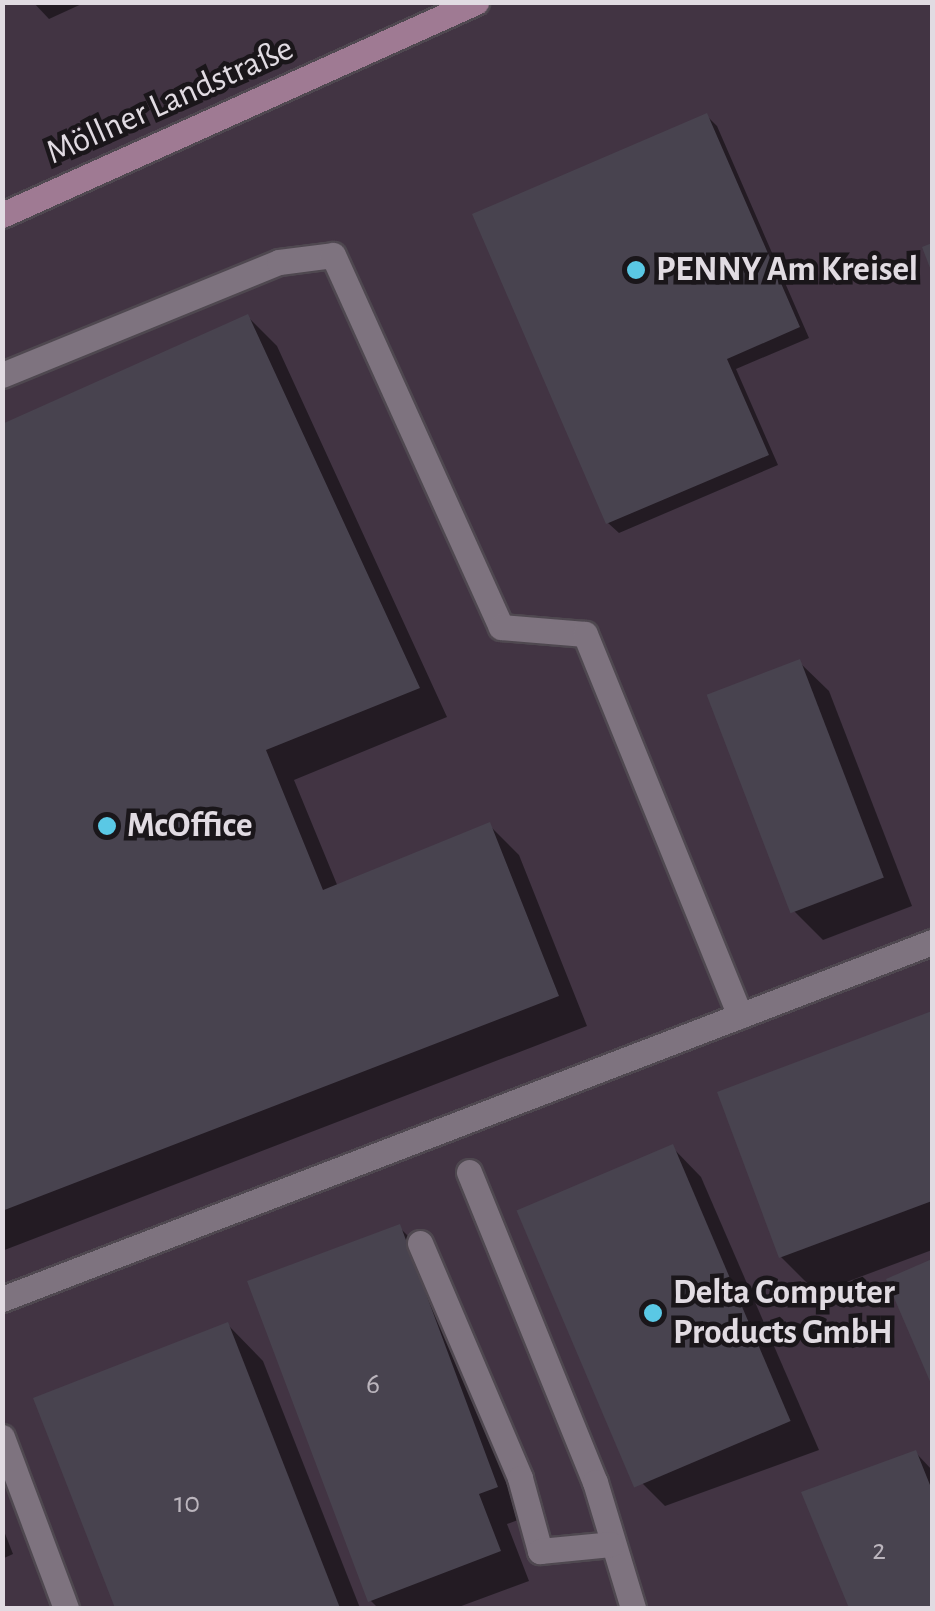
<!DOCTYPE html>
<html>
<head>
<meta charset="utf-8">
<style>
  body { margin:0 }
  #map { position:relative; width:935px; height:1611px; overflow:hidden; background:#352c36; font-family:"Alegreya Sans",sans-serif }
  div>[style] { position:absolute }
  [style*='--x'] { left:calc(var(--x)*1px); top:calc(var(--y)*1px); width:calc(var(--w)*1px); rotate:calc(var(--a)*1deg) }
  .built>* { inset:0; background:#423443; transform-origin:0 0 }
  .shadow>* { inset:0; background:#0007 }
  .building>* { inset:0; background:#48434f; transform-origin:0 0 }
  .roads { filter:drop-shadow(2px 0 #4f4850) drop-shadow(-2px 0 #4f4850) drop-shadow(0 2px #4f4850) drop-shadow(0 -2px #4f4850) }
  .lane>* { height:25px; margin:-12.5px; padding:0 12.5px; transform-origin:12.5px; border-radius:12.5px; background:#7e737f }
  .secondary>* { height:25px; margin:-12.5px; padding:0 12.5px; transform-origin:12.5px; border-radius:12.5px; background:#9f7a93 }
  .dots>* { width:28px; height:28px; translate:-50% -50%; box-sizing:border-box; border:5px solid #1a161a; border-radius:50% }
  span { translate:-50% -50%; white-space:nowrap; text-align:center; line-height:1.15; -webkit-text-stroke:9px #1a161a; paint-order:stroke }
  .number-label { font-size:30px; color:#bbb5bd }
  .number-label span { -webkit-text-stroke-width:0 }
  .street-label { font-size:35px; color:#e1dbe2 }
  .poi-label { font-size:35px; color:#e1dbe2; font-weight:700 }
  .left { translate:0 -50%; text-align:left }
  .frame { position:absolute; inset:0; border:5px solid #e1dbe2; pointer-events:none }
</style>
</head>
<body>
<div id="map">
  <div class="built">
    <i style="left:3px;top:3px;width:929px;height:1605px"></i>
  </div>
  <div class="shadow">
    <i style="clip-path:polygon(33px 2px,86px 2px,49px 19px)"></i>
    <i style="clip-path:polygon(707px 116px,717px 126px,809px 338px,736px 369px,778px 465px,619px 533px,608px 523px)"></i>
    <i style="clip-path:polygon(248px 317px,277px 346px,447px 717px,294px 780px,338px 887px,489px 825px,519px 855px,587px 1026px,2px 1251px,2px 427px)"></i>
    <i style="clip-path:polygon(799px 662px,829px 691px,912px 906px,823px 940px,794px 911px)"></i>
    <i style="clip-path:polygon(932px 1014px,932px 1250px,817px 1293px,781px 1257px,720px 1093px)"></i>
    <i style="clip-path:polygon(672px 1147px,701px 1177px,819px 1450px,665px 1506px,635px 1476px)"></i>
    <i style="clip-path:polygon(399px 1227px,429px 1257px,526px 1517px,507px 1524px,529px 1581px,456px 1608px,378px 1608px,370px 1600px)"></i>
    <i style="clip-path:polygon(932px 1262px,932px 1380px,890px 1280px)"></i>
    <i style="clip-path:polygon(228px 1325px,263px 1361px,360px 1608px,118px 1608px,36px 1399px)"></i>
    <i style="clip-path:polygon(916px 1453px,932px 1470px,932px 1608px,851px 1608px,804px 1494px)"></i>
    <i style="clip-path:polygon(2px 1526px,13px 1554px,2px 1559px)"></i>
  </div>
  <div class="building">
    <i style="clip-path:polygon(707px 113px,800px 327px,727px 359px,769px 455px,606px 524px,472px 214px)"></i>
    <i style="clip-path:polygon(932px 243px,932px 273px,922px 247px)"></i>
    <i style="clip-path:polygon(248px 314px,420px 688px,266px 750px,323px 890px,490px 822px,559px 996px,2px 1211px,2px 424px)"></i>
    <i style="left:800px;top:659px;width:234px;height:100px;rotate:69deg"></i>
    <i style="clip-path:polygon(932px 1011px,932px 1201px,779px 1258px,717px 1092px)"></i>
    <i style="left:673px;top:1144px;width:301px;height:170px;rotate:67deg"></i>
    <i style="clip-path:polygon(400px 1224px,498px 1487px,479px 1494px,501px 1551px,368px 1602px,247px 1281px)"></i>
    <i style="clip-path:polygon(932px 1259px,932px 1386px,886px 1279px)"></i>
    <i style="clip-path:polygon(228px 1322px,340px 1608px,115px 1608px,33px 1398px)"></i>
    <i style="clip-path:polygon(916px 1450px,932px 1490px,932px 1608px,849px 1608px,801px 1492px)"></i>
  </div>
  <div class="roads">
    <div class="lane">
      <i style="--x:2;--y:375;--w:299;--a:-22.2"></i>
      <i style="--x:279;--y:262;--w:54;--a:-7.4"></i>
      <i style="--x:333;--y:255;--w:408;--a:65.7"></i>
      <i style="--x:501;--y:627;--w:84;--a:4.8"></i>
      <i style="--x:585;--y:634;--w:412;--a:67.9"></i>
      <i style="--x:469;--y:1172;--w:335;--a:67.9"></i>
      <i style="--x:595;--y:1482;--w:132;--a:73.2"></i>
      <i style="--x:420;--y:1243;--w:255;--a:66.9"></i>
      <i style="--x:520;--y:1478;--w:76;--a:74.7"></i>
      <i style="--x:540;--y:1551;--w:71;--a:-5.6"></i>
      <i style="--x:2;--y:1299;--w:996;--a:-21"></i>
      <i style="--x:2;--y:1437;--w:183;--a:69.5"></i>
    </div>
    <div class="secondary">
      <i style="--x:2;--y:215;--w:520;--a:-24.2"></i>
    </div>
  </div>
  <div class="dots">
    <i style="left:636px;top:270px;background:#5ac8e5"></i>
    <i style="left:107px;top:826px;background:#5ac8e5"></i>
    <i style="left:653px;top:1313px;background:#5ac8e5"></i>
  </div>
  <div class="number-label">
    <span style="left:373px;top:1384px">6</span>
    <span style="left:187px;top:1503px">10</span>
    <span style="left:879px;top:1550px">2</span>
  </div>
  <div class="street-label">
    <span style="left:170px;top:101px;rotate:-24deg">Möllner Landstraße</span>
  </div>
  <div class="poi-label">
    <span class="left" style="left:656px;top:270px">PENNY Am Kreisel</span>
    <span class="left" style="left:127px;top:826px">McOffice</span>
    <span class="left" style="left:673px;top:1313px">Delta Computer<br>Products GmbH</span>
  </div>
  <div class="frame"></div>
</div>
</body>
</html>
